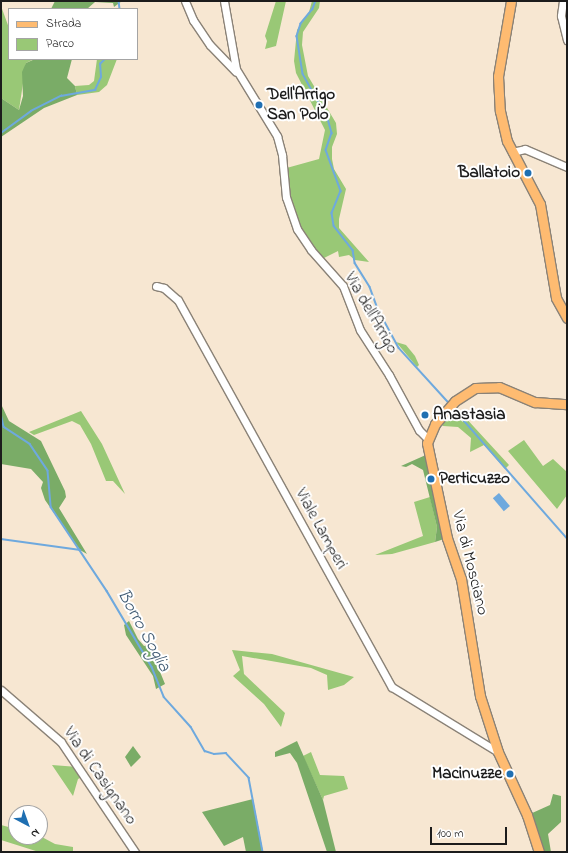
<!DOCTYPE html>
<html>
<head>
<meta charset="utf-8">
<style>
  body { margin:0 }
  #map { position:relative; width:568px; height:853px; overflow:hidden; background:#f7e7d2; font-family:"Indie Flower",sans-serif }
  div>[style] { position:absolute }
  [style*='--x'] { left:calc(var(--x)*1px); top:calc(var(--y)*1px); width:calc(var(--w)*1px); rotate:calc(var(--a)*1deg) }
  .green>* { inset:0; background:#99c876 }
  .forest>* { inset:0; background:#7aac67 }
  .water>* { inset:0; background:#6ea9de; transform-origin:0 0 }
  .stream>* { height:1.5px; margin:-0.75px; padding:0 0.75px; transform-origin:0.75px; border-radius:0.75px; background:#6ea9de }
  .roads { filter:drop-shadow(1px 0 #8a8277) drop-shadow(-1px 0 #8a8277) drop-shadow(0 1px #8a8277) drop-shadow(0 -1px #8a8277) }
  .minor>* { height:7px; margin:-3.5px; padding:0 3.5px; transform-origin:3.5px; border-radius:3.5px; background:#fff }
  .major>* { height:9px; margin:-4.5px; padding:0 4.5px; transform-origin:4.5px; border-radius:4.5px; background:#febb71 }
  .dots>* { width:11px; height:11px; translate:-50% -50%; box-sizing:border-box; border:2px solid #fff; border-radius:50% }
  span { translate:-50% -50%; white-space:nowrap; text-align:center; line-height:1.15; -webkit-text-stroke:4px #fff; paint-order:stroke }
  .poi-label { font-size:17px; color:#1c1c1c; font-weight:700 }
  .left { translate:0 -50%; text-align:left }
  .right { translate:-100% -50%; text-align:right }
  .street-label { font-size:17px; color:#1c1c1c }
  .water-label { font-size:18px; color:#415b73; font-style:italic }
  .frame { position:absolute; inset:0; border:2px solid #1c1c1c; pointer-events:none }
  .legend { position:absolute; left:8px; top:8px; width:130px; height:52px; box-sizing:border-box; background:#fff; border:1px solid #a4a4a4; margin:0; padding:5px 7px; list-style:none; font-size:12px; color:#1c1c1c }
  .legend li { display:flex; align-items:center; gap:8px; height:20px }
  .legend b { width:20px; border:1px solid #a4a4a4 }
  .north { position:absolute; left:8px; top:805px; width:40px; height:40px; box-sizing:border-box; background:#fff; border:1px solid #a4a4a4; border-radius:50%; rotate:139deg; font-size:11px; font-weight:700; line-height:16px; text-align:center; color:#1c1c1c }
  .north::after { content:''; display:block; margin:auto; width:14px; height:18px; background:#1f6fb2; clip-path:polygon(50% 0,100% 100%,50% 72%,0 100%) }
  .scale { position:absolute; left:430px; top:827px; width:77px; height:18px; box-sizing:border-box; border:2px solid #1c1c1c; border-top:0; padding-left:5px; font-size:12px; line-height:14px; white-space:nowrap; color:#1c1c1c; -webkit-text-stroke:3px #fff; paint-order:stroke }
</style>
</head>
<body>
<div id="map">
  <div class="green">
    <i style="clip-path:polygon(276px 1px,286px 1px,276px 46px,265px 49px,267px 41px,265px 36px)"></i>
    <i style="clip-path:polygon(312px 1px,320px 1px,319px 8px,303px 32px,302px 45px,308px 76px,336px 123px,337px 134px,332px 147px,332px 159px,334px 169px,346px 189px,339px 219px,339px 228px,369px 262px,355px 260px,349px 255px,339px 257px,338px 251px,320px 260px,297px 229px,283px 169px,319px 159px,325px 130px,296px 73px,294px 61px,297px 30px,309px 12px)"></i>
    <i style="clip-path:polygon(1px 6px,9px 28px,9px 59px,34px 59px,26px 63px,19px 110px,1px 98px)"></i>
    <i style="clip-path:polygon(97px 59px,117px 59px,107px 85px,99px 92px,77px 95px,75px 86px,89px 85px,94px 81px)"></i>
    <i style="clip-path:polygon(396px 342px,406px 345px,415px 356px,419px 365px,417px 367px)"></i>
    <i style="clip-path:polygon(452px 403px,509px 465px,505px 469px,484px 445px,470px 452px,471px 438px,458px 427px,443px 426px,438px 420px)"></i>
    <i style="clip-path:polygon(81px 411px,102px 444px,125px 494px,113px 481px,106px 481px,91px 444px,80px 425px,72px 421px,34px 435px,29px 432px)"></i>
    <i style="clip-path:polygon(524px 440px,543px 466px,553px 459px,567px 472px,567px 495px,557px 509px,508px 451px)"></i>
    <i style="clip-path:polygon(430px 497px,437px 527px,435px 542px,392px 554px,375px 555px,423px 536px,414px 502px)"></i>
    <i style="clip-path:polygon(232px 650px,272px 654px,354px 677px,344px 685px,328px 690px,327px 675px,311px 668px,242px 656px,244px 674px,285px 713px,281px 727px,264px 704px,233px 676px,240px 670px)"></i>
    <i style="clip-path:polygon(311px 752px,320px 775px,344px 776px,348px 789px,324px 796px,323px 800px,303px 756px)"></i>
    <i style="clip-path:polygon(52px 765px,78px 767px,84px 776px,78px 779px,73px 796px)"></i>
    <i style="clip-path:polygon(1px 825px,16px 829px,16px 837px,40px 836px,55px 844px,73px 847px,73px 852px,39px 852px,1px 840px)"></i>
  </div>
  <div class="forest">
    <i style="clip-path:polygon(55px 1px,122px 1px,114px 7px,113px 3px,95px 2px,87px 9px,51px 9px)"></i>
    <i style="clip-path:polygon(35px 59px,72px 59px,67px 78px,75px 86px,77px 95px,44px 108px,1px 137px,1px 98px,19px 110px,23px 96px,22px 72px,26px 63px)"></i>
    <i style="clip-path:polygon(1px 404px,9px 421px,41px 441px,65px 491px,66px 497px,59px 508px,87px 554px,80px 550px,45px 500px,41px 488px,43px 482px,31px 469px,1px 464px)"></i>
    <i style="clip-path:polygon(428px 454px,447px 538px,435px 542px,437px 527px,423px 470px,412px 464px,406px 467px,401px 466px)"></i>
    <i style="clip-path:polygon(129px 621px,138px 639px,144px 646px,149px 645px,165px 684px,156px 689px,153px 676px,126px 635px,124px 625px)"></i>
    <i style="clip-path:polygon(297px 741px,323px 800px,336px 852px,327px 852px,297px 763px,290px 753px,275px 757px,275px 752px)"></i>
    <i style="clip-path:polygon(133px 746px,141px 757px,131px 767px,125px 757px)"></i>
    <i style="clip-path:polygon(553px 794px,561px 796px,561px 822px,548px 834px,551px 852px,543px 852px,541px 841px,530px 814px,550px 805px)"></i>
    <i style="clip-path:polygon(253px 799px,263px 852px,246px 852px,243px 837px,224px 846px,202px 812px)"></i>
  </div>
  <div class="water">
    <i style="left:499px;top:493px;width:17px;height:8px;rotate:50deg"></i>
  </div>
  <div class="stream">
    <i style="--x:119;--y:1;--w:8;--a:83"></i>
    <i style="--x:316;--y:1;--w:9;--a:111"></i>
    <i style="--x:313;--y:9;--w:19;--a:129"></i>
    <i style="--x:301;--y:24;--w:13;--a:108"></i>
    <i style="--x:297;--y:36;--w:38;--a:81"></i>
    <i style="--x:303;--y:74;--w:51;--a:60.9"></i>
    <i style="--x:328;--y:119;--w:15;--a:74"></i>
    <i style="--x:332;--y:133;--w:18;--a:109"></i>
    <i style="--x:326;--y:150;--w:44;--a:69.9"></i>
    <i style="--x:341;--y:191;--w:24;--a:112"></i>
    <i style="--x:332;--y:213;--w:13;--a:81"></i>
    <i style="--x:334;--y:226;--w:31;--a:52"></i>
    <i style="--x:353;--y:250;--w:13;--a:81"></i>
    <i style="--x:355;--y:263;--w:28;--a:58"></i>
    <i style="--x:370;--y:287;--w:23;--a:70"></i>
    <i style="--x:378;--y:309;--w:44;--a:61.7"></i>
    <i style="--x:399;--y:348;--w:74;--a:47.7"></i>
    <i style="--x:1;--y:133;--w:37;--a:-36"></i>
    <i style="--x:31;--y:111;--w:34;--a:-27"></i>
    <i style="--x:61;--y:96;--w:35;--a:-10"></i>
    <i style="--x:95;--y:90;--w:14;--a:-65"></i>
    <i style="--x:101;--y:77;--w:13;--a:-94"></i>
    <i style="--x:100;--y:64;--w:7;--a:-45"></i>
    <i style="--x:453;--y:408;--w:173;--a:48.8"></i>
    <i style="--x:1;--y:414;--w:13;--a:77"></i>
    <i style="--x:4;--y:427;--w:31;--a:33"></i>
    <i style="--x:30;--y:444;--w:32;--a:56"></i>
    <i style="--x:48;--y:471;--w:36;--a:85"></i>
    <i style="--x:51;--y:507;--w:101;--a:56.3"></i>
    <i style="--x:107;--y:591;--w:88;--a:59.4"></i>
    <i style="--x:152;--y:667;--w:32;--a:68"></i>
    <i style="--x:164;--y:697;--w:40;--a:48"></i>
    <i style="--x:191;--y:727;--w:28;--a:60"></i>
    <i style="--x:205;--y:751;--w:9;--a:18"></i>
    <i style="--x:214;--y:754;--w:12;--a:-5"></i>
    <i style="--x:226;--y:753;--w:34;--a:47"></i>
    <i style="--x:249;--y:778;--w:75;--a:79.3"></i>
    <i style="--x:1;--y:539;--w:80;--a:7.9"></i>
  </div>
  <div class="roads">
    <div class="minor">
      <i style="--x:185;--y:1;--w:21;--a:67"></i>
      <i style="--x:193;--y:20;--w:30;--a:56"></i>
      <i style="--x:210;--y:45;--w:37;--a:46"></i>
      <i style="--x:224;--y:1;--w:69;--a:80"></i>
      <i style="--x:236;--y:69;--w:79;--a:58.5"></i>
      <i style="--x:277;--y:136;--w:20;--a:75"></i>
      <i style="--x:282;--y:155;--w:42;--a:84.6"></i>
      <i style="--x:286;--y:197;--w:34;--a:71"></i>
      <i style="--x:297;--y:229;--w:25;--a:56"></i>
      <i style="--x:311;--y:250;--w:48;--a:48.4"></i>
      <i style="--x:343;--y:286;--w:47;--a:68.9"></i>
      <i style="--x:360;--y:330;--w:54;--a:57.2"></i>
      <i style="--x:389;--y:375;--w:63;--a:61.4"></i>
      <i style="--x:419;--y:430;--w:13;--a:45"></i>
      <i style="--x:563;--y:1;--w:15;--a:98"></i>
      <i style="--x:561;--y:16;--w:25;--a:76"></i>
      <i style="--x:512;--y:152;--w:13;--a:-13"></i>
      <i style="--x:525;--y:149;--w:46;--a:23.2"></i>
      <i style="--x:156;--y:286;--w:8;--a:14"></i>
      <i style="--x:164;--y:288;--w:18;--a:41"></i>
      <i style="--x:178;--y:300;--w:442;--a:61.1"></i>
      <i style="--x:392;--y:687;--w:124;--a:31.5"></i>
      <i style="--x:1;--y:690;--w:79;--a:40.9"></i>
      <i style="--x:61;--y:742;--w:133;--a:56.1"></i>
    </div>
    <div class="major">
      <i style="--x:511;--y:1;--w:76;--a:99.8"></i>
      <i style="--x:498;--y:76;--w:35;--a:87"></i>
      <i style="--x:500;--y:111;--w:31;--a:77"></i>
      <i style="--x:507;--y:141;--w:71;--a:62.4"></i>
      <i style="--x:540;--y:204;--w:95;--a:80.3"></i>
      <i style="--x:556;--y:298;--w:23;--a:61"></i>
      <i style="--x:539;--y:852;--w:39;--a:-108"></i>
      <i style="--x:527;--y:815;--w:69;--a:-114.7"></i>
      <i style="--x:498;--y:752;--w:59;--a:-107.8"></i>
      <i style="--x:480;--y:696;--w:119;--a:-99.2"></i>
      <i style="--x:461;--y:579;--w:43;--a:-108.9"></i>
      <i style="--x:447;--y:538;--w:97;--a:-101.9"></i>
      <i style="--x:427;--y:443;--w:21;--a:-67"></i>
      <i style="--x:435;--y:424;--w:30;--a:-49"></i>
      <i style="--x:455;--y:401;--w:24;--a:-33"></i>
      <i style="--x:475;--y:388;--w:24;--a:-2"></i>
      <i style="--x:499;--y:387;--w:39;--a:23"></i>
      <i style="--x:535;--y:402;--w:32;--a:4"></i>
    </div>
  </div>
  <div class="dots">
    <i style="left:259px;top:105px;background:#1f6fb2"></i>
    <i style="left:528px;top:173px;background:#1f6fb2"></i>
    <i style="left:425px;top:415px;background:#1f6fb2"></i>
    <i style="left:431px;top:479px;background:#1f6fb2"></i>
    <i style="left:510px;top:774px;background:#1f6fb2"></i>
  </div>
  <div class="poi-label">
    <span class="left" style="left:267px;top:105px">Dell'Arrigo<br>San Polo</span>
    <span class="right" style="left:520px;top:173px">Ballatoio</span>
    <span class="left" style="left:433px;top:415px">Anastasia</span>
    <span class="left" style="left:439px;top:479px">Perticuzzo</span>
    <span class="right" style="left:502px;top:774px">Macinuzze</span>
  </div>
  <div class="street-label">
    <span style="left:371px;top:313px;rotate:60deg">Via dell'Arrigo</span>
    <span style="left:321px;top:529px;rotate:61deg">Viale Lamperi</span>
    <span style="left:470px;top:563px;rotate:76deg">Via di Mosciano</span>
    <span style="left:100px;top:776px;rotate:55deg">Via di Casignano</span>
  </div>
  <div class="water-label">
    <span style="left:143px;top:631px;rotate:61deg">Borro Soglia</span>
  </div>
  <div class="frame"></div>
  <ul class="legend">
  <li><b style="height:5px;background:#febb71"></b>Strada</li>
  <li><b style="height:11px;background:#99c876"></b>Parco</li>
  </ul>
  <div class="north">N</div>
  <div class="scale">100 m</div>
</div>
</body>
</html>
